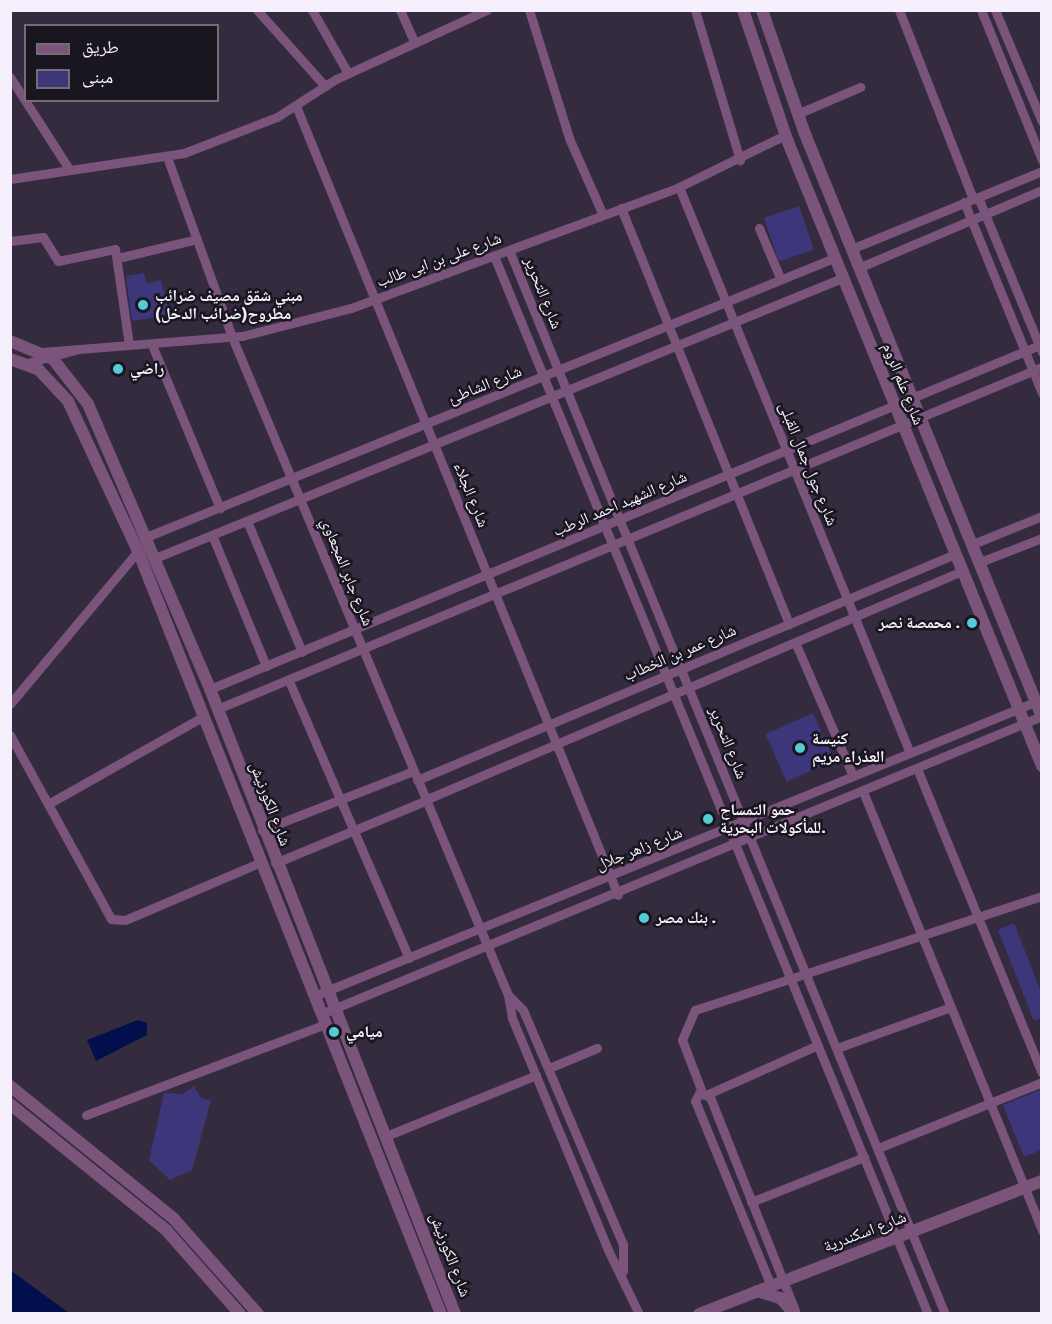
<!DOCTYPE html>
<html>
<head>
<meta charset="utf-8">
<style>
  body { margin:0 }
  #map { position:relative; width:1052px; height:1324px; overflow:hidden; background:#342c3e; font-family:Signika,"Noto Naskh Arabic",sans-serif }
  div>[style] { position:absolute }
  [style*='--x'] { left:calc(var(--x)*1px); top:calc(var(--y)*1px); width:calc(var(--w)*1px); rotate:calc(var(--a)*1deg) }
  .water>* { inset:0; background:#01104c }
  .building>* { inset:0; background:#3e367a; transform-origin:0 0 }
  .minor>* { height:9px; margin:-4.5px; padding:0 4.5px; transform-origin:4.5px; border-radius:4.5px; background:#7b547b }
  .tertiary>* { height:12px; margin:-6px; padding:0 6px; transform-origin:6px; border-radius:6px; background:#7b547b }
  .dots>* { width:16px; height:16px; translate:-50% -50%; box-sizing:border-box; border:3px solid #1a161f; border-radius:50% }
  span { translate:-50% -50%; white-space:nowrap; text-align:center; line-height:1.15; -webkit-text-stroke:5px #1a161f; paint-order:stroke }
  .street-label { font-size:16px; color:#f5f0fc }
  .poi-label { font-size:16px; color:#f5f0fc; font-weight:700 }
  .left { translate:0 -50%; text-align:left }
  .right { translate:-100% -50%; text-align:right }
  .frame { position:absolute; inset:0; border:12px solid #f5f0fc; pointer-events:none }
  .legend { position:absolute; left:24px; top:24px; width:195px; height:78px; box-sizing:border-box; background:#1a161f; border:2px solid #726d77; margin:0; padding:8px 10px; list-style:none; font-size:18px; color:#f5f0fc }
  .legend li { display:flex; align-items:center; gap:12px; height:30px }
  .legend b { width:30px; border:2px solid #726d77 }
</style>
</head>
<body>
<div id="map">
  <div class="water">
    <i style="clip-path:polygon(138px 1020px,147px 1023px,147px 1035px,96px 1061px,87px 1040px)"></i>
    <i style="clip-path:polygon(10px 1270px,65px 1310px,69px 1313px,11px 1313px)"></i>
  </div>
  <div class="building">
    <i style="left:799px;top:206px;width:46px;height:37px;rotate:71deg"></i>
    <i style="clip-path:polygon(144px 273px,147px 284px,161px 280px,170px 315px,132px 321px,126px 276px)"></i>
    <i style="left:813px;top:713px;width:52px;height:52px;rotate:66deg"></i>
    <i style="clip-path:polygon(1014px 923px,1041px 992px,1041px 1018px,1034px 1021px,998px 930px)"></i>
    <i style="clip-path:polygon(194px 1086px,201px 1098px,211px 1100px,192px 1170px,170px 1180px,149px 1160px,164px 1093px,183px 1094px)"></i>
    <i style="clip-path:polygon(1040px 1090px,1041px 1150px,1024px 1157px,1003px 1105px)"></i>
  </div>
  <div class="minor">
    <i style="--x:257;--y:10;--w:102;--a:48.2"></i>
    <i style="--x:312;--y:10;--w:73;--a:60.3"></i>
    <i style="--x:400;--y:10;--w:36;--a:66"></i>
    <i style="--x:529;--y:10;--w:134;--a:72.6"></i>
    <i style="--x:569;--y:138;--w:84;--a:66.2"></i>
    <i style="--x:695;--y:10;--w:157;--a:73.3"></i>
    <i style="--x:899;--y:10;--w:203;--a:68.6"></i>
    <i style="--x:981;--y:10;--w:162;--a:67.9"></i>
    <i style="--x:995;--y:10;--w:121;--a:67.2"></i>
    <i style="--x:10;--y:77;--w:109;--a:57.3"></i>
    <i style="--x:296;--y:106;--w:852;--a:67.8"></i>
    <i style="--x:797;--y:114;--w:69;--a:-23.2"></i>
    <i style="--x:167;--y:157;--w:191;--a:70.1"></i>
    <i style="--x:232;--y:337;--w:714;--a:67.24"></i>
    <i style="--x:508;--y:995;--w:23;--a:80"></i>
    <i style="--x:512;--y:1018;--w:253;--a:67.5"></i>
    <i style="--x:609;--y:1252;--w:69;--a:64.2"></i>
    <i style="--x:10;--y:179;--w:176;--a:-8.5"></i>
    <i style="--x:184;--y:153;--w:100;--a:-21.2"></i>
    <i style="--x:277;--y:117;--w:70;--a:-32.8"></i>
    <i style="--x:336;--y:79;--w:166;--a:-24.6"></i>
    <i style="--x:679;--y:187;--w:611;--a:67.8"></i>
    <i style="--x:978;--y:197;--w:168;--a:67.6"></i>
    <i style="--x:964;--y:202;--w:206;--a:67.8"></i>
    <i style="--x:621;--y:208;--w:449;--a:68"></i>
    <i style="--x:759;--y:228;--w:56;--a:67.1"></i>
    <i style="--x:10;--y:241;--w:33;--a:-7"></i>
    <i style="--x:43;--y:237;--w:28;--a:58"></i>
    <i style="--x:58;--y:261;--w:58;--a:-11.9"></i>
    <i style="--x:115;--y:249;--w:97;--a:81.7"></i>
    <i style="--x:851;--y:249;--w:206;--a:-22.2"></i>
    <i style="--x:509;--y:250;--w:1150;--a:67.72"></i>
    <i style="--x:494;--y:256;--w:1144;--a:67.7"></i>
    <i style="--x:118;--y:258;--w:81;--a:-13.5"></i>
    <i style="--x:858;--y:268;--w:200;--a:-23"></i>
    <i style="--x:152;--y:345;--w:177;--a:67.4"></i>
    <i style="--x:42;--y:352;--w:201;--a:-4.6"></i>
    <i style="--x:242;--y:336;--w:113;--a:-14.4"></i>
    <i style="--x:351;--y:308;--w:350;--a:-20.2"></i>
    <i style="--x:679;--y:187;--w:118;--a:-26.1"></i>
    <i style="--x:27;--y:363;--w:54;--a:-15.1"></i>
    <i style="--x:247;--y:521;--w:142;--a:67.2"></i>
    <i style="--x:212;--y:535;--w:142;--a:67.6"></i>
    <i style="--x:146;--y:537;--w:742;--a:-22.07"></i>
    <i style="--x:973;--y:544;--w:74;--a:-22.1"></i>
    <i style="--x:155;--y:558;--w:742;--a:-22.17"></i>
    <i style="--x:980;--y:562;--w:66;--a:-21.2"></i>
    <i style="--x:795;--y:642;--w:146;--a:66.6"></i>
    <i style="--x:289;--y:681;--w:302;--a:66.6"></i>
    <i style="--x:210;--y:689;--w:901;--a:-22.52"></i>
    <i style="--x:10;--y:704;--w:199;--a:-50.1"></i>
    <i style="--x:217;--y:709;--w:893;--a:-22.52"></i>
    <i style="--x:10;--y:735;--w:210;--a:61.2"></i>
    <i style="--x:111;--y:919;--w:14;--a:4"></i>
    <i style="--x:125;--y:920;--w:148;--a:-23.1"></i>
    <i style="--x:918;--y:771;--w:326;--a:67.7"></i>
    <i style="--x:417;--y:780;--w:584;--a:-22.79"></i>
    <i style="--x:864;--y:794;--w:472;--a:67.8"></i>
    <i style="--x:425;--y:800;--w:584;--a:-23.1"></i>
    <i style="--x:48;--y:804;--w:179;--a:-29.4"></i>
    <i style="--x:262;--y:830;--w:162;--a:-21.3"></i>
    <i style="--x:275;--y:863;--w:162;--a:-22.5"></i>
    <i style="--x:508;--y:995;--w:21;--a:45"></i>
    <i style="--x:523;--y:1010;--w:254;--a:66.9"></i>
    <i style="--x:623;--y:1244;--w:27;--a:90"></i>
    <i style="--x:314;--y:996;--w:786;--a:-22.19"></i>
    <i style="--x:321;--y:1014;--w:780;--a:-22.46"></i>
    <i style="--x:837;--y:1048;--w:121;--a:-19.8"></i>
    <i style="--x:549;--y:1068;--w:52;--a:-22.6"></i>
    <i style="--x:702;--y:1092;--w:56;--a:-111"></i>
    <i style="--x:682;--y:1040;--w:33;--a:-67"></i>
    <i style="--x:695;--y:1010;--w:365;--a:-18.2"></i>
    <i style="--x:708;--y:1094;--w:120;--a:-24"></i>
    <i style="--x:86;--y:1115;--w:256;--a:-20.8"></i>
    <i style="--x:386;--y:1136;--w:162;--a:-22.1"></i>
    <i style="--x:878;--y:1148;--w:177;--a:-21.9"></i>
    <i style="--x:751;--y:1202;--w:122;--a:-21.7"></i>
    <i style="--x:771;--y:1286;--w:200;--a:-112.3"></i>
    <i style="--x:695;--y:1101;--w:9;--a:-63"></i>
    <i style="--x:699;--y:1093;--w:12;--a:20"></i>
    <i style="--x:710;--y:1097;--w:230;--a:68.3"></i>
  </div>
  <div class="tertiary">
    <i style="--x:743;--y:10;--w:139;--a:71.2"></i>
    <i style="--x:788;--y:142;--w:674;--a:67.85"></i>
    <i style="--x:762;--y:10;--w:131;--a:70.9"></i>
    <i style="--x:805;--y:134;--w:629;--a:67.88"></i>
    <i style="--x:10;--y:341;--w:47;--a:22.7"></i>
    <i style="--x:53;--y:359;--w:57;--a:52.1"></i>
    <i style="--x:88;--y:404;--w:310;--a:66.8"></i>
    <i style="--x:210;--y:689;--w:671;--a:68.59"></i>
    <i style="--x:10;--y:359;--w:30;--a:20"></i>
    <i style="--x:38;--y:369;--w:44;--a:46.8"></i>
    <i style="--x:68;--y:401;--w:166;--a:65"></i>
    <i style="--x:138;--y:551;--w:821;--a:68.34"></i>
    <i style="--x:10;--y:1086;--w:211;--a:39"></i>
    <i style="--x:174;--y:1219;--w:127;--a:48.5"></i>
    <i style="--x:10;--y:1104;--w:201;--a:38.9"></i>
    <i style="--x:166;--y:1230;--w:112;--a:48.6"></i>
    <i style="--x:757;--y:1291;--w:24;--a:17"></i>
    <i style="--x:780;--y:1298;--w:22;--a:47"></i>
    <i style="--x:699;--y:1314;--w:368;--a:-21.2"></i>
  </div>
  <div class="dots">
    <i style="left:143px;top:305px;background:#52ccd5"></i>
    <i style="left:118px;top:369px;background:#52ccd5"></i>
    <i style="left:972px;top:623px;background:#52ccd5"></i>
    <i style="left:800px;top:748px;background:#52ccd5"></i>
    <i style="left:708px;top:819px;background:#52ccd5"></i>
    <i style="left:644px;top:918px;background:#52ccd5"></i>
    <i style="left:334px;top:1032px;background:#52ccd5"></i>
  </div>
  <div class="street-label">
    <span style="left:439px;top:260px;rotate:-20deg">شارع على بن ابى طالب</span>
    <span style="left:543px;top:293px;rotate:68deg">شارع التحرير</span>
    <span style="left:903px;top:384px;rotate:68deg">شارع علم الروم</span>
    <span style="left:485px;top:385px;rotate:-22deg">شارع الشاطئ</span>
    <span style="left:808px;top:464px;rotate:68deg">شارع جول جمال القبلى</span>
    <span style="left:471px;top:495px;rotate:68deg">شارع الجلاء</span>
    <span style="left:620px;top:504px;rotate:-23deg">شارع الشهيد احمد الرطب</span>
    <span style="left:347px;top:572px;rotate:68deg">شارع جابر المجعاوي</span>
    <span style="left:680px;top:653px;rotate:-23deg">شارع عمر بن الخطاب</span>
    <span style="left:728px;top:743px;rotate:68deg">شارع التحرير</span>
    <span style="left:270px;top:804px;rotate:69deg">شارع الكورنيش</span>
    <span style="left:639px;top:849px;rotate:-22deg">شارع زاهر جلال</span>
    <span style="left:865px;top:1232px;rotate:-21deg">شارع اسكندرية</span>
    <span style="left:450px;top:1255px;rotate:69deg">شارع الكورنيش</span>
  </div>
  <div class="poi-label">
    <span class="left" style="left:155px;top:305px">مبني شقق مصيف ضرائب<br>مطروح(ضرائب الدخل)</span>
    <span class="left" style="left:130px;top:369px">راضي</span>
    <span class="right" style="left:960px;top:623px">محمصة نصر .</span>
    <span class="left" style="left:812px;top:748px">كنيسة<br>العذراء مريم</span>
    <span class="left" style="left:720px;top:819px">حمو التمساح<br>للمأكولات البحرية.</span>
    <span class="left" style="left:656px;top:918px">بنك مصر .</span>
    <span class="left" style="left:346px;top:1032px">ميامي</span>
  </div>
  <div class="frame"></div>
  <ul class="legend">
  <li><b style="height:8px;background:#7b547b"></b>طريق</li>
  <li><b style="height:16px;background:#3e367a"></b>مبنى</li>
  </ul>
</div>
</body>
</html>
